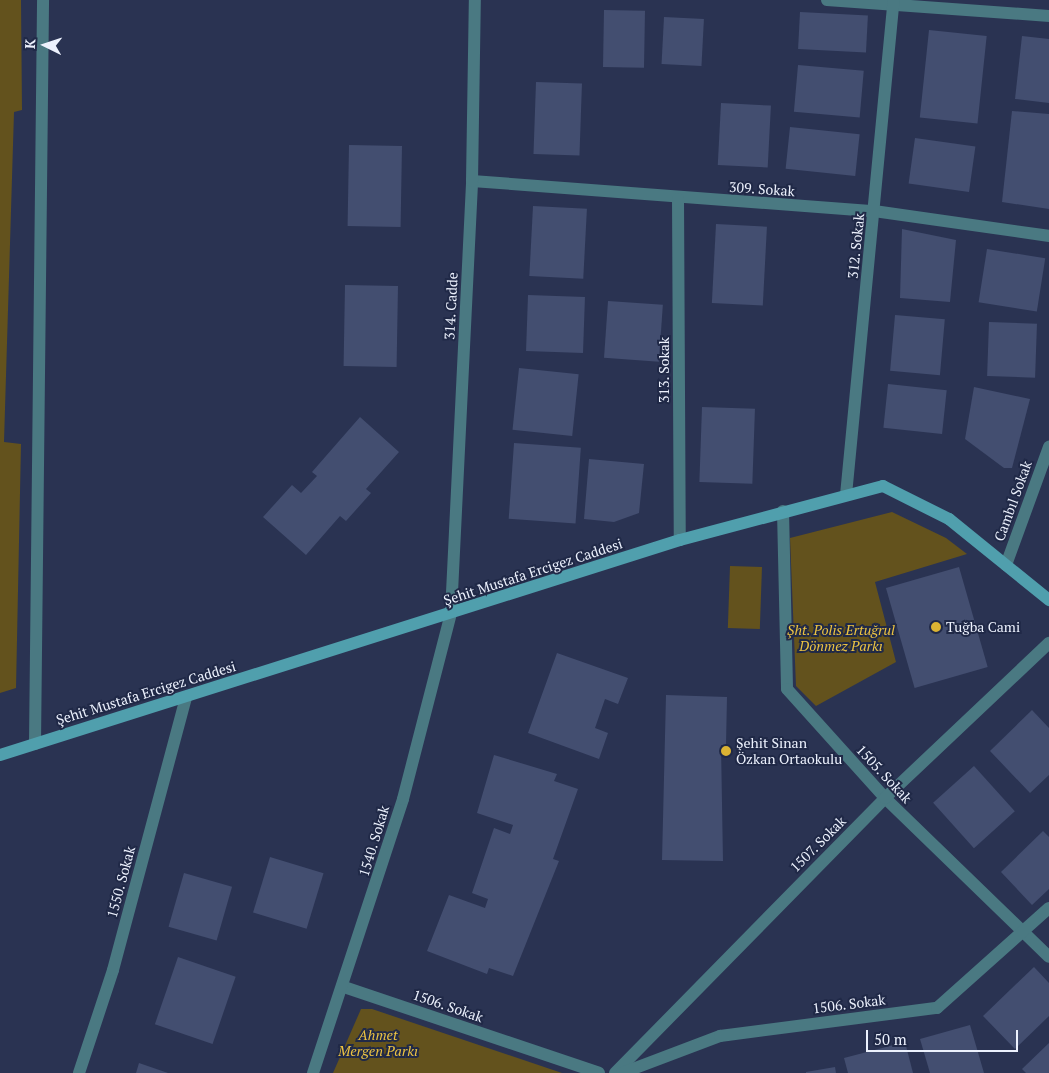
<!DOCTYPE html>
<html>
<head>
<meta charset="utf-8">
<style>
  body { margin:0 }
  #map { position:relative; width:1049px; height:1073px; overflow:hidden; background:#2a3352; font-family:"PT Serif",serif }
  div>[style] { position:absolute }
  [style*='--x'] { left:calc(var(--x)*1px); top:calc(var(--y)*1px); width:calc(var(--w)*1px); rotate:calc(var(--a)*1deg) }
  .green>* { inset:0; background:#63521d; transform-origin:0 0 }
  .building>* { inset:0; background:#434e70; transform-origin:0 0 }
  .minor>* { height:12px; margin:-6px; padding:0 6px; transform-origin:6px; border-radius:6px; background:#4a7982 }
  .tertiary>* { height:12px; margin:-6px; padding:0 6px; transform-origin:6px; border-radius:6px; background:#4a7982 }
  .secondary>* { height:12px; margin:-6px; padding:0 6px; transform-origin:6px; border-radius:6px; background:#509fad }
  .dots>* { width:14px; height:14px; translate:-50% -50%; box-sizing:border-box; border:2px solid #202947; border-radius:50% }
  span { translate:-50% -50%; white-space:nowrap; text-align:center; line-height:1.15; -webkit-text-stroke:4px #202947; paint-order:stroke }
  .street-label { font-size:14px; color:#ecf1fd }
  .poi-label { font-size:14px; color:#ecf1fd }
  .left { translate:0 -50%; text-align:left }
  .park-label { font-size:14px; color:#ecc342; font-style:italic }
  .north { position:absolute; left:20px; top:20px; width:50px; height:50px; -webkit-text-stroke:4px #202947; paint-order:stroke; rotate:274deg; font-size:14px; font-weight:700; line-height:20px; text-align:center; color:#ecf1fd }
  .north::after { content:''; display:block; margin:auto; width:18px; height:22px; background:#ecf1fd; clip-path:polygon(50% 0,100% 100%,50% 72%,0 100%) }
  .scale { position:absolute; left:866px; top:1030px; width:152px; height:22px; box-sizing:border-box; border:2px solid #ecf1fd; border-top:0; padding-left:6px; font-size:15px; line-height:18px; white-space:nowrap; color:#ecf1fd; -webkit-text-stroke:4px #202947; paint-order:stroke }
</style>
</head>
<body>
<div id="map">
  <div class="green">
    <i style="clip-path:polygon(0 0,21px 0,22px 110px,14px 112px,4px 442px,21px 444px,16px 688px,0 693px)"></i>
    <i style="clip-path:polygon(892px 512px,946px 538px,967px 554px,875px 582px,896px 662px,816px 706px,796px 686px,790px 538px)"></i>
    <i style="left:730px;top:566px;width:32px;height:62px;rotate:2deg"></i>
    <i style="clip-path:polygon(361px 1009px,372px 1009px,562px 1073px,333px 1073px)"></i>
  </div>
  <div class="building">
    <i style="left:604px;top:10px;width:41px;height:57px;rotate:1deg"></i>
    <i style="left:800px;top:12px;width:68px;height:37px;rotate:3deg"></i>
    <i style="left:664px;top:17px;width:40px;height:47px;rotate:3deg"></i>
    <i style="left:929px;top:30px;width:58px;height:88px;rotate:6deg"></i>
    <i style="clip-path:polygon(1022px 36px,1049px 39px,1049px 103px,1015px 99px)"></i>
    <i style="left:798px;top:65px;width:66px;height:47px;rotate:5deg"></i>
    <i style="left:536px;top:82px;width:46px;height:72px;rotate:2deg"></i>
    <i style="left:721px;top:103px;width:50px;height:62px;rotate:3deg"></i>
    <i style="clip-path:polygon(1012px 111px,1049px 114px,1049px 209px,1002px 202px)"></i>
    <i style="left:790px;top:127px;width:70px;height:42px;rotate:6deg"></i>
    <i style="left:915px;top:138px;width:61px;height:46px;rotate:8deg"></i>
    <i style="left:349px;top:145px;width:53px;height:81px;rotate:1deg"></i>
    <i style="left:533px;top:206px;width:54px;height:70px;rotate:3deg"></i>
    <i style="left:716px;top:224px;width:51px;height:79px;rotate:3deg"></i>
    <i style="clip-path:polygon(902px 229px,956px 240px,950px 302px,900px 298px)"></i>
    <i style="left:987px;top:249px;width:59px;height:54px;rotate:9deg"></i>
    <i style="left:345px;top:285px;width:53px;height:81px;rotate:1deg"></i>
    <i style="left:528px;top:295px;width:57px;height:56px;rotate:2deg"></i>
    <i style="left:608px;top:301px;width:55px;height:57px;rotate:4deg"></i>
    <i style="left:895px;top:315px;width:50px;height:56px;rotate:5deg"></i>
    <i style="left:989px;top:322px;width:48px;height:54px;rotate:2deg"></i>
    <i style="left:519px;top:368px;width:60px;height:62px;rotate:6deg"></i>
    <i style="left:888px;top:384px;width:59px;height:44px;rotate:6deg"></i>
    <i style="clip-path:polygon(974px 387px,1030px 399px,1012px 468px,1004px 468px,965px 439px)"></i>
    <i style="left:702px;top:407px;width:53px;height:75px;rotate:2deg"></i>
    <i style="clip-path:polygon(360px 417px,399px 452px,366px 489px,371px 493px,346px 521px,340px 516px,306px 555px,263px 517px,292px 485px,301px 493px,317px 476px,312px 472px)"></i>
    <i style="left:514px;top:443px;width:67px;height:76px;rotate:4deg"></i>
    <i style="clip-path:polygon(589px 459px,644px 464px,639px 513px,614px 522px,584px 519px)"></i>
    <i style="left:959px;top:567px;width:104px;height:76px;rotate:74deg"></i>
    <i style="clip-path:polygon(557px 653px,628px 678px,618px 704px,605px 699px,595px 728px,608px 733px,599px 759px,528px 733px)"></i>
    <i style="clip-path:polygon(666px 695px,727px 697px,726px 745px,721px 745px,723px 861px,662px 860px)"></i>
    <i style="clip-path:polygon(1032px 710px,1049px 728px,1049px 775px,1030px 793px,990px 751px)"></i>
    <i style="clip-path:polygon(494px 755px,557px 774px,554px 781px,578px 789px,553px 859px,559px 861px,513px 976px,489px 968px,487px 974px,427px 951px,449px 895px,485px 908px,488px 899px,472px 893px,494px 828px,510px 834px,513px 825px,477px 813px)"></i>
    <i style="left:974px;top:766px;width:61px;height:55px;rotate:48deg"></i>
    <i style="clip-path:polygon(1043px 831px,1049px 837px,1049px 889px,1032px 905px,1001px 872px)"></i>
    <i style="left:270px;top:857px;width:56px;height:58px;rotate:17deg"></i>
    <i style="left:184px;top:873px;width:50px;height:56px;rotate:16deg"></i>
    <i style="left:178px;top:957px;width:61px;height:71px;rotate:19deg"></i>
    <i style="clip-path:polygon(1034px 967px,1049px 983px,1049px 1016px,1015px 1049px,983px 1016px)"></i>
    <i style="clip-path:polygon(970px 1025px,984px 1073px,930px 1073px,920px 1039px)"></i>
    <i style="clip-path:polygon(905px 1042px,913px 1073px,848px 1073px,844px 1058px)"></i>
    <i style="clip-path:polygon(1049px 1043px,1049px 1073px,1026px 1073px,1022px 1069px)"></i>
    <i style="clip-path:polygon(139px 1063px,168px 1073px,136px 1073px)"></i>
    <i style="clip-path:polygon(835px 1067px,836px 1073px,806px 1073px,806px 1072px)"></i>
  </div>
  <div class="minor">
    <i style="--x:827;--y:0;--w:223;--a:4.1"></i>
    <i style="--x:472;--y:181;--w:403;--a:4.3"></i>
    <i style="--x:874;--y:211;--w:177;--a:8.1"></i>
    <i style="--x:678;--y:199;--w:341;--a:89.7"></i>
    <i style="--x:846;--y:495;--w:497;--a:-84.5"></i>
    <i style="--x:783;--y:511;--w:178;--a:88.7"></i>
    <i style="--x:787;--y:689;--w:147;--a:48"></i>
    <i style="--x:885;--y:798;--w:228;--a:44.1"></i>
    <i style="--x:1006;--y:565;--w:126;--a:-70"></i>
    <i style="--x:451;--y:613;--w:433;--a:-87.2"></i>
    <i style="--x:472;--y:181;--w:181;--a:-89.1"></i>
    <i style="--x:35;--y:744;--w:744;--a:-89.38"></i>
    <i style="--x:344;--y:987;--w:269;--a:18.6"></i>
    <i style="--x:79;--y:1073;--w:108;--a:-71.7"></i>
    <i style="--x:113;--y:970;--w:283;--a:-75"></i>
    <i style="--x:615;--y:1073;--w:385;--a:-45.5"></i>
    <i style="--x:885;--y:798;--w:226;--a:-43.4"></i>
    <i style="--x:622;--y:1073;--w:105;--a:-20.7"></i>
    <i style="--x:720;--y:1036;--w:219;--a:-7.4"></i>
    <i style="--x:937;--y:1008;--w:150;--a:-41.8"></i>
  </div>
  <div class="tertiary">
    <i style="--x:313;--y:1073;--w:288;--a:-71.8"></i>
    <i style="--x:403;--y:799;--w:192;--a:-75.5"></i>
  </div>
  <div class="secondary">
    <i style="--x:0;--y:755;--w:713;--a:-17.55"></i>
    <i style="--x:680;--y:540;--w:210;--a:-14.9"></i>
    <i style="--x:883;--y:486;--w:74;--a:26.6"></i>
    <i style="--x:949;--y:519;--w:129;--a:39"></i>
  </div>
  <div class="dots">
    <i style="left:936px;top:627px;background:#dbb333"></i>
    <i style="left:726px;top:751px;background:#dbb333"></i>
  </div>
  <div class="street-label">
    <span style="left:762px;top:189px;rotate:4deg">309. Sokak</span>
    <span style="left:856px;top:246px;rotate:-84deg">312. Sokak</span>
    <span style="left:451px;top:306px;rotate:-87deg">314. Cadde</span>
    <span style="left:664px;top:370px;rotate:-90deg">313. Sokak</span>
    <span style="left:1013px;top:501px;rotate:-70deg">Cambıl Sokak</span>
    <span style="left:533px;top:572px;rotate:-18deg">Şehit Mustafa Ercigez Caddesi</span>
    <span style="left:146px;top:693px;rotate:-17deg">Şehit Mustafa Ercigez Caddesi</span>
    <span style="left:884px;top:774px;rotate:47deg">1505. Sokak</span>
    <span style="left:374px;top:841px;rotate:-73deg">1540. Sokak</span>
    <span style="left:818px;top:844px;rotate:-45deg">1507. Sokak</span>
    <span style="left:121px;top:882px;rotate:-75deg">1550. Sokak</span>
    <span style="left:849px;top:1004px;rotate:-7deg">1506. Sokak</span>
    <span style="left:448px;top:1006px;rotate:19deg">1506. Sokak</span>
  </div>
  <div class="poi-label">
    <span class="left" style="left:946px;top:627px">Tuğba Cami</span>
    <span class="left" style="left:736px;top:751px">Şehit Sinan<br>Özkan Ortaokulu</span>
  </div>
  <div class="park-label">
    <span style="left:841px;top:638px">Şht. Polis Ertuğrul<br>Dönmez Parkı</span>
    <span style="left:378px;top:1043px">Ahmet<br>Mergen Parkı</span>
  </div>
  <div class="north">K</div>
  <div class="scale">50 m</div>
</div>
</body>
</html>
